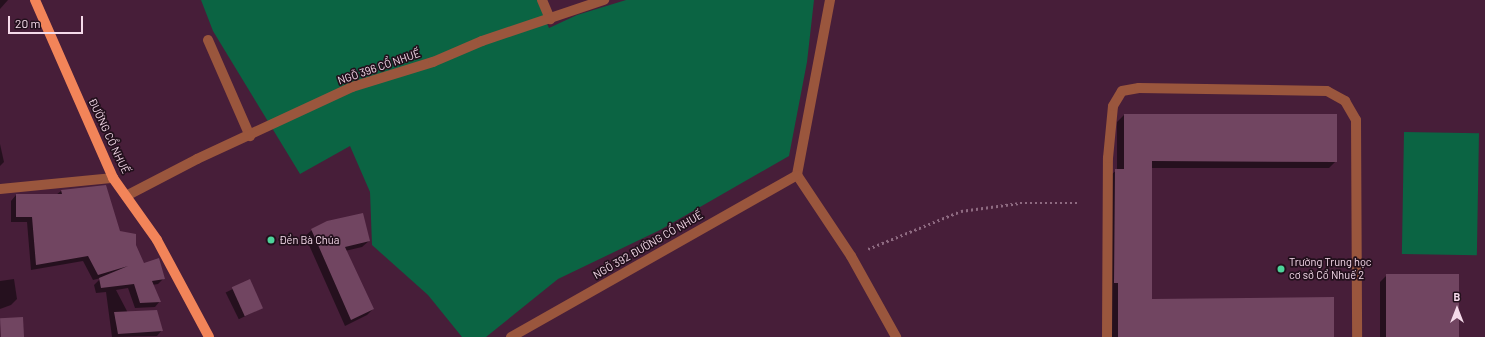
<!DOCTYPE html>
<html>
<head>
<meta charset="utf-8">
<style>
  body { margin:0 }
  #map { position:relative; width:1485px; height:337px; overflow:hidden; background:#471e39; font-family:Barlow,sans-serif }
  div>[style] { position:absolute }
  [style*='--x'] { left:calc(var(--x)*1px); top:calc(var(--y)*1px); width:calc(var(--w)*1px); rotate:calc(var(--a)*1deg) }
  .green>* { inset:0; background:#0b6443; transform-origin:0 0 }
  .shadow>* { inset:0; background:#0007; transform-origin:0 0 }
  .building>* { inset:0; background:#714561; transform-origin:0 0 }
  .path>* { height:2.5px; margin-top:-1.25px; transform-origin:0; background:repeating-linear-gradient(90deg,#8e6a81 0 2px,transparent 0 5px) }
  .minor>* { height:10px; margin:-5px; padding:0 5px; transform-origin:5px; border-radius:5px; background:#9a563d }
  .major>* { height:10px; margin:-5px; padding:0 5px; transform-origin:5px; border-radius:5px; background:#f28459 }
  .dots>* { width:11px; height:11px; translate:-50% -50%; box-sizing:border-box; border:2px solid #22101c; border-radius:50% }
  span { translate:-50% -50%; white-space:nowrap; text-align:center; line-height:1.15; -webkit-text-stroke:3.5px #22101c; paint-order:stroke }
  .street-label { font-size:11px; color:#f5daea }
  .poi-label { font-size:11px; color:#f5daea }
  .left { translate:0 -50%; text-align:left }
  .north { position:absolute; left:1437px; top:289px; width:40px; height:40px; -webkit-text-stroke:3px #22101c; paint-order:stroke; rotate:0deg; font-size:11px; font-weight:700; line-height:16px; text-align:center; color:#f5daea }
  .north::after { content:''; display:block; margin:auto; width:14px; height:18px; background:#f5daea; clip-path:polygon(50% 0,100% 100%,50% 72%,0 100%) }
  .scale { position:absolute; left:8px; top:16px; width:75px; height:18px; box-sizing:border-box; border:2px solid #f5daea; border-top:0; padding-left:5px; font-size:12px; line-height:14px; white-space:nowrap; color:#f5daea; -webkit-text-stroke:3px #22101c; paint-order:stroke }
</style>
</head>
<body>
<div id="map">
  <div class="green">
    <i style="clip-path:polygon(201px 0,537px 0,549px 28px,577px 15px,626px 0,814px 0,807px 62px,789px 156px,660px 230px,558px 279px,486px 337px,462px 337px,428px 295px,372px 245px,370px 192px,350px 146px,300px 174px,213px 31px)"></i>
    <i style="left:1404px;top:132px;width:75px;height:122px;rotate:1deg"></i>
  </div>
  <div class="shadow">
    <i style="clip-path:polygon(0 0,8px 0,0 9px)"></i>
    <i style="clip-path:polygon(1124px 115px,1336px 161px,1329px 168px,1151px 168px,1151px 300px,1333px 337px,1112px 337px,1108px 177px,1117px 170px,1117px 122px)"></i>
    <i style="clip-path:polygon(0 144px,4px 162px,0 166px)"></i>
    <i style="clip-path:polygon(105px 186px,119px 231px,135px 245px,143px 264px,163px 279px,158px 284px,152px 285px,160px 301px,155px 307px,135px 308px,128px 288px,116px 290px,128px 313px,162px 330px,157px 336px,112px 337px,106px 292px,96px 293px,94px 285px,101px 278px,93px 280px,83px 261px,31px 270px,27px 222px,11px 222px,11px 201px,16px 195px,56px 195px,61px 191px)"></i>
    <i style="clip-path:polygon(312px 230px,369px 241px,362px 247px,345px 251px,373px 309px,367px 315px,345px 326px,305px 236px)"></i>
    <i style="clip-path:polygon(1387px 275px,1458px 337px,1380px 337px,1380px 282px)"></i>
    <i style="clip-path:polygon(14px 279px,17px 299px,11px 305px,0 309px,0 281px)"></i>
    <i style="left:249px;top:281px;width:30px;height:26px;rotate:64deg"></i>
  </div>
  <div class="building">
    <i style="clip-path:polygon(1124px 114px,1337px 114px,1337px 162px,1152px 161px,1152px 299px,1334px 297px,1334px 337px,1118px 337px,1118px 283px,1114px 283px,1115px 169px,1124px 169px)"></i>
    <i style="clip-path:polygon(106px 185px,120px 231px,136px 234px,136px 245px,144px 263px,159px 258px,165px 279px,152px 281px,161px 302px,140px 303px,134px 284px,101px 288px,99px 278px,128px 266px,98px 275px,88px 256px,36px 265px,32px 217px,16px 217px,16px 194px,62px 194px,61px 190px)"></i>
    <i style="clip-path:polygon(363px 213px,370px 241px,345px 247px,374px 309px,351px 320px,311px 229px,327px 221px)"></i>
    <i style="left:1386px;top:274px;width:73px;height:63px"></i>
    <i style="left:250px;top:279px;width:32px;height:20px;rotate:66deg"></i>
    <i style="clip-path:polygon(157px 310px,163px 331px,118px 334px,114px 312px)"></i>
    <i style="left:23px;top:317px;width:20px;height:23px;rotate:87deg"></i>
  </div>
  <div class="path">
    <i style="--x:868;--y:249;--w:100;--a:-22.2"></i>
    <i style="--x:961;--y:211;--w:60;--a:-7.7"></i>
    <i style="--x:1020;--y:203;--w:57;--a:0"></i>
  </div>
  <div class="minor">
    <i style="--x:542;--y:0;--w:21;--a:67"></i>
    <i style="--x:830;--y:0;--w:178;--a:100.7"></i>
    <i style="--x:797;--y:175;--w:97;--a:56.3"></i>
    <i style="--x:851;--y:256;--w:93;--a:60.9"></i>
    <i style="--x:208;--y:40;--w:105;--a:66.4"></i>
    <i style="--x:0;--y:189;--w:114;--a:-5.6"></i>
    <i style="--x:126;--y:196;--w:80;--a:-27.5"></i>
    <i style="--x:197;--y:159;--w:171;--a:-24.9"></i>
    <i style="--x:352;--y:87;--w:85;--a:-17.2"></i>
    <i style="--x:433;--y:62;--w:53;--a:-23.2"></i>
    <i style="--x:482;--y:41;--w:129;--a:-18.6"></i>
    <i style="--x:511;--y:337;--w:329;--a:-29.5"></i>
    <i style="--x:1107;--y:337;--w:179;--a:-89.7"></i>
    <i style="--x:1108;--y:158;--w:52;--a:-84.5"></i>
    <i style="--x:1113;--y:106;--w:17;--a:-59"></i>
    <i style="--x:1122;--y:91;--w:17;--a:-10"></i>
    <i style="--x:1139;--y:88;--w:188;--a:0.9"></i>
    <i style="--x:1327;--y:91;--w:21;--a:29"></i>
    <i style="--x:1345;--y:101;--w:22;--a:60"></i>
    <i style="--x:1356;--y:120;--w:217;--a:89.7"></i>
  </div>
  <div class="major">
    <i style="--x:35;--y:0;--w:194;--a:66.3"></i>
    <i style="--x:113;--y:178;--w:76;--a:54.6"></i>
    <i style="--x:157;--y:240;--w:110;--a:61.8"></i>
  </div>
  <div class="dots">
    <i style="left:271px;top:240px;background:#4dd39a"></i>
    <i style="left:1281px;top:269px;background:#4dd39a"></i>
  </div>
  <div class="street-label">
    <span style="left:379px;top:67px;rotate:-19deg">NGÕ 396 CỔ NHUẾ</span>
    <span style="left:109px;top:136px;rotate:65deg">ĐƯỜNG CỔ NHUẾ</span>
    <span style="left:648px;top:245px;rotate:-30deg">NGÕ 392 ĐƯỜNG CỔ NHUẾ</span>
  </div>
  <div class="poi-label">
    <span class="left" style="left:279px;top:240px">Đền Bà Chúa</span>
    <span class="left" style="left:1289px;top:269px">Trường Trung học<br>cơ sở Cổ Nhuế 2</span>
  </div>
  <div class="north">B</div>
  <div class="scale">20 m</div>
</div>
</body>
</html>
